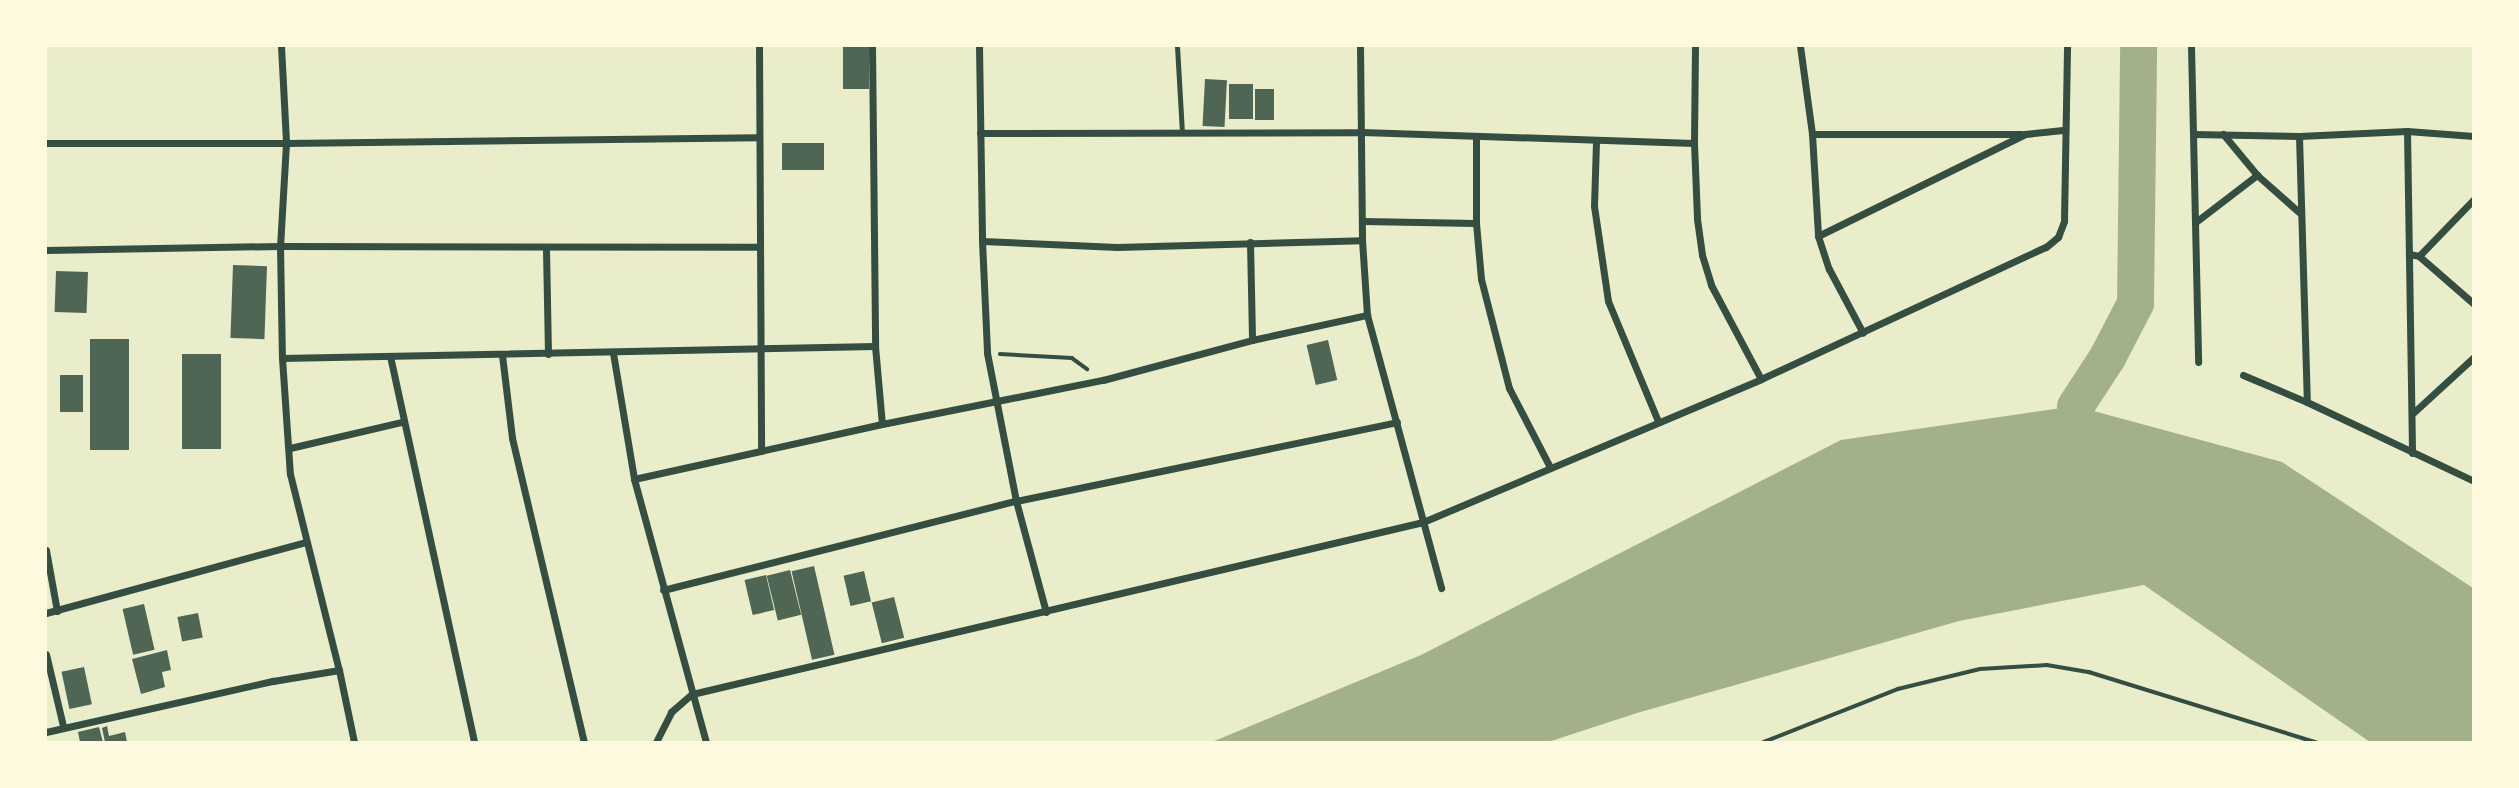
<!DOCTYPE html>
<html>
<head>
<meta charset="utf-8">
<style>
  body { margin:0 }
  #map { position:relative; width:2519px; height:788px; overflow:hidden; background:#e9edc9; font-family:"Noto Sans",sans-serif }
  div>[style] { position:absolute }
  [style*='--x'] { left:calc(var(--x)*1px); top:calc(var(--y)*1px); width:calc(var(--w)*1px); rotate:calc(var(--a)*1deg) }
  .water>* { inset:0; background:#a3b18a }
  .river>* { height:37px; margin:-18.5px; padding:0 18.5px; transform-origin:18.5px; border-radius:18.5px; background:#a3b18a }
  .building>* { inset:0; background:#4f6655; transform-origin:0 0 }
  .path>* { height:3.5px; margin:-1.75px; padding:0 1.75px; transform-origin:1.75px; border-radius:1.75px; background:#344e41 }
  .service>* { height:5px; margin:-2.5px; padding:0 2.5px; transform-origin:2.5px; border-radius:2.5px; background:#344e41 }
  .minor>* { height:7px; margin:-3.5px; padding:0 3.5px; transform-origin:3.5px; border-radius:3.5px; background:#344e41 }
  span { translate:-50% -50%; white-space:nowrap; text-align:center; line-height:1.15; -webkit-text-stroke:6px #fefae0; paint-order:stroke }
  .frame { position:absolute; inset:0; border:47px solid #fefae0; pointer-events:none }
</style>
</head>
<body>
<div id="map">
  <div class="water">
    <i style="clip-path:polygon(2075px 406px,2282px 462px,2473px 588px,2473px 742px,2370px 742px,2144px 585px,1959px 621px,1637px 713px,1548px 742px,1212px 742px,1421px 655px,1841px 440px)"></i>
  </div>
  <div class="river">
    <i style="--x:2075;--y:406;--w:59;--a:-56.9"></i>
    <i style="--x:2107;--y:357;--w:61;--a:-62.6"></i>
    <i style="--x:2135;--y:303;--w:257;--a:-89.3"></i>
  </div>
  <div class="building">
    <i style="left:843px;top:46px;width:26px;height:43px"></i>
    <i style="left:1205px;top:79px;width:22px;height:47px;rotate:3deg"></i>
    <i style="left:1229px;top:84px;width:24px;height:35px"></i>
    <i style="left:1255px;top:89px;width:19px;height:31px"></i>
    <i style="left:782px;top:143px;width:42px;height:27px"></i>
    <i style="left:233px;top:265px;width:34px;height:73px;rotate:2deg"></i>
    <i style="left:56px;top:271px;width:32px;height:41px;rotate:2deg"></i>
    <i style="left:90px;top:339px;width:39px;height:111px"></i>
    <i style="left:1328px;top:340px;width:41px;height:22px;rotate:77deg"></i>
    <i style="left:182px;top:354px;width:39px;height:95px"></i>
    <i style="left:60px;top:375px;width:23px;height:37px"></i>
    <i style="left:814px;top:566px;width:91px;height:23px;rotate:77deg"></i>
    <i style="left:790px;top:570px;width:46px;height:24px;rotate:76deg"></i>
    <i style="left:864px;top:571px;width:31px;height:21px;rotate:77deg"></i>
    <i style="left:766px;top:575px;width:36px;height:22px;rotate:77deg"></i>
    <i style="left:894px;top:597px;width:42px;height:23px;rotate:76deg"></i>
    <i style="left:144px;top:604px;width:47px;height:22px;rotate:77deg"></i>
    <i style="left:198px;top:613px;width:25px;height:21px;rotate:79deg"></i>
    <i style="clip-path:polygon(167px 650px,171px 670px,162px 672px,165px 687px,141px 694px,132px 659px)"></i>
    <i style="left:84px;top:667px;width:38px;height:23px;rotate:78deg"></i>
    <i style="clip-path:polygon(107px 726px,109px 736px,125px 732px,127px 742px,105px 742px,102px 728px)"></i>
    <i style="clip-path:polygon(99px 727px,103px 742px,80px 742px,78px 732px)"></i>
  </div>
  <div class="path">
    <i style="--x:1000;--y:354;--w:72;--a:3.2"></i>
    <i style="--x:1072;--y:358;--w:19;--a:36"></i>
    <i style="--x:1764;--y:742;--w:144;--a:-21.6"></i>
    <i style="--x:1898;--y:689;--w:84;--a:-13.7"></i>
    <i style="--x:1980;--y:669;--w:67;--a:-3.4"></i>
    <i style="--x:2047;--y:665;--w:43;--a:9.5"></i>
    <i style="--x:2089;--y:672;--w:237;--a:17.2"></i>
  </div>
  <div class="service">
    <i style="--x:1177;--y:46;--w:87;--a:86.7"></i>
  </div>
  <div class="minor">
    <i style="--x:281;--y:46;--w:97;--a:87"></i>
    <i style="--x:286;--y:143;--w:103;--a:93.3"></i>
    <i style="--x:280;--y:246;--w:112;--a:89"></i>
    <i style="--x:282;--y:358;--w:116;--a:86.1"></i>
    <i style="--x:290;--y:474;--w:202;--a:76"></i>
    <i style="--x:339;--y:670;--w:74;--a:78.2"></i>
    <i style="--x:759;--y:46;--w:405;--a:89.7"></i>
    <i style="--x:872;--y:46;--w:300;--a:89.4"></i>
    <i style="--x:875;--y:346;--w:78;--a:84.9"></i>
    <i style="--x:979;--y:46;--w:195;--a:89.1"></i>
    <i style="--x:982;--y:241;--w:112;--a:87.4"></i>
    <i style="--x:987;--y:353;--w:151;--a:78.9"></i>
    <i style="--x:1016;--y:501;--w:115;--a:74.9"></i>
    <i style="--x:1360;--y:46;--w:194;--a:89.4"></i>
    <i style="--x:1362;--y:240;--w:75;--a:86.2"></i>
    <i style="--x:1367;--y:315;--w:283;--a:74.8"></i>
    <i style="--x:1695;--y:46;--w:97;--a:90.6"></i>
    <i style="--x:1694;--y:143;--w:76;--a:87.7"></i>
    <i style="--x:1697;--y:219;--w:36;--a:82"></i>
    <i style="--x:1702;--y:255;--w:31;--a:73"></i>
    <i style="--x:1711;--y:285;--w:106;--a:62"></i>
    <i style="--x:1800;--y:46;--w:89;--a:82.2"></i>
    <i style="--x:1812;--y:134;--w:102;--a:86.6"></i>
    <i style="--x:1818;--y:236;--w:35;--a:72"></i>
    <i style="--x:1829;--y:269;--w:72;--a:62"></i>
    <i style="--x:2191;--y:46;--w:316;--a:88.7"></i>
    <i style="--x:2407;--y:131;--w:322;--a:89.1"></i>
    <i style="--x:980;--y:133;--w:382;--a:-0.1"></i>
    <i style="--x:1362;--y:132;--w:332;--a:1.9"></i>
    <i style="--x:1812;--y:134;--w:209;--a:0"></i>
    <i style="--x:2193;--y:134;--w:106;--a:1.1"></i>
    <i style="--x:2299;--y:136;--w:108;--a:-2.7"></i>
    <i style="--x:2407;--y:131;--w:67;--a:4.3"></i>
    <i style="--x:2223;--y:134;--w:53;--a:50.3"></i>
    <i style="--x:2299;--y:136;--w:266;--a:88.3"></i>
    <i style="--x:1476;--y:137;--w:86;--a:90"></i>
    <i style="--x:1476;--y:223;--w:56;--a:84.9"></i>
    <i style="--x:1481;--y:279;--w:113;--a:75.6"></i>
    <i style="--x:1509;--y:388;--w:89;--a:62.6"></i>
    <i style="--x:1596;--y:142;--w:64;--a:91.8"></i>
    <i style="--x:1594;--y:206;--w:96;--a:81.6"></i>
    <i style="--x:1608;--y:301;--w:130;--a:67.4"></i>
    <i style="--x:46;--y:143;--w:240;--a:0"></i>
    <i style="--x:286;--y:143;--w:472;--a:-0.7"></i>
    <i style="--x:1362;--y:221;--w:114;--a:1"></i>
    <i style="--x:2197;--y:221;--w:76;--a:-37.5"></i>
    <i style="--x:2257;--y:175;--w:57;--a:41.5"></i>
    <i style="--x:1818;--y:236;--w:231;--a:-26.2"></i>
    <i style="--x:2025;--y:134;--w:38;--a:-6"></i>
    <i style="--x:982;--y:241;--w:135;--a:2.5"></i>
    <i style="--x:1117;--y:247;--w:245;--a:-1.6"></i>
    <i style="--x:1250;--y:242;--w:98;--a:88.8"></i>
    <i style="--x:546;--y:249;--w:105;--a:88.9"></i>
    <i style="--x:46;--y:250;--w:234;--a:-1"></i>
    <i style="--x:280;--y:246;--w:480;--a:0.1"></i>
    <i style="--x:2409;--y:254;--w:10;--a:11"></i>
    <i style="--x:2419;--y:256;--w:73;--a:41.1"></i>
    <i style="--x:2419;--y:256;--w:79;--a:-46"></i>
    <i style="--x:613;--y:353;--w:128;--a:80.5"></i>
    <i style="--x:634;--y:479;--w:273;--a:74.7"></i>
    <i style="--x:502;--y:355;--w:84;--a:83.1"></i>
    <i style="--x:512;--y:438;--w:312;--a:76.7"></i>
    <i style="--x:390;--y:356;--w:395;--a:77.7"></i>
    <i style="--x:282;--y:358;--w:593;--a:-1.16"></i>
    <i style="--x:2243;--y:375;--w:69;--a:22.9"></i>
    <i style="--x:2307;--y:402;--w:185;--a:25.3"></i>
    <i style="--x:2413;--y:413;--w:83;--a:-42.6"></i>
    <i style="--x:290;--y:448;--w:115;--a:-13.1"></i>
    <i style="--x:634;--y:479;--w:254;--a:-12.5"></i>
    <i style="--x:882;--y:424;--w:225;--a:-11.3"></i>
    <i style="--x:1103;--y:380;--w:154;--a:-15"></i>
    <i style="--x:1252;--y:340;--w:118;--a:-12.3"></i>
    <i style="--x:46;--y:550;--w:62;--a:79.8"></i>
    <i style="--x:663;--y:590;--w:364;--a:-14.2"></i>
    <i style="--x:1016;--y:501;--w:389;--a:-11.7"></i>
    <i style="--x:46;--y:613;--w:269;--a:-15.3"></i>
    <i style="--x:46;--y:654;--w:74;--a:76.7"></i>
    <i style="--x:46;--y:732;--w:233;--a:-12.7"></i>
    <i style="--x:273;--y:681;--w:67;--a:-9.5"></i>
    <i style="--x:656;--y:742;--w:34;--a:-63"></i>
    <i style="--x:671;--y:712;--w:28;--a:-41"></i>
    <i style="--x:692;--y:694;--w:751;--a:-13.24"></i>
    <i style="--x:1423;--y:522;--w:367;--a:-22.9"></i>
    <i style="--x:1761;--y:379;--w:314;--a:-24.9"></i>
    <i style="--x:2046;--y:247;--w:16;--a:-40"></i>
    <i style="--x:2058;--y:237;--w:17;--a:-69"></i>
    <i style="--x:2064;--y:221;--w:175;--a:-89"></i>
  </div>
  <div class="frame"></div>
</div>
</body>
</html>
